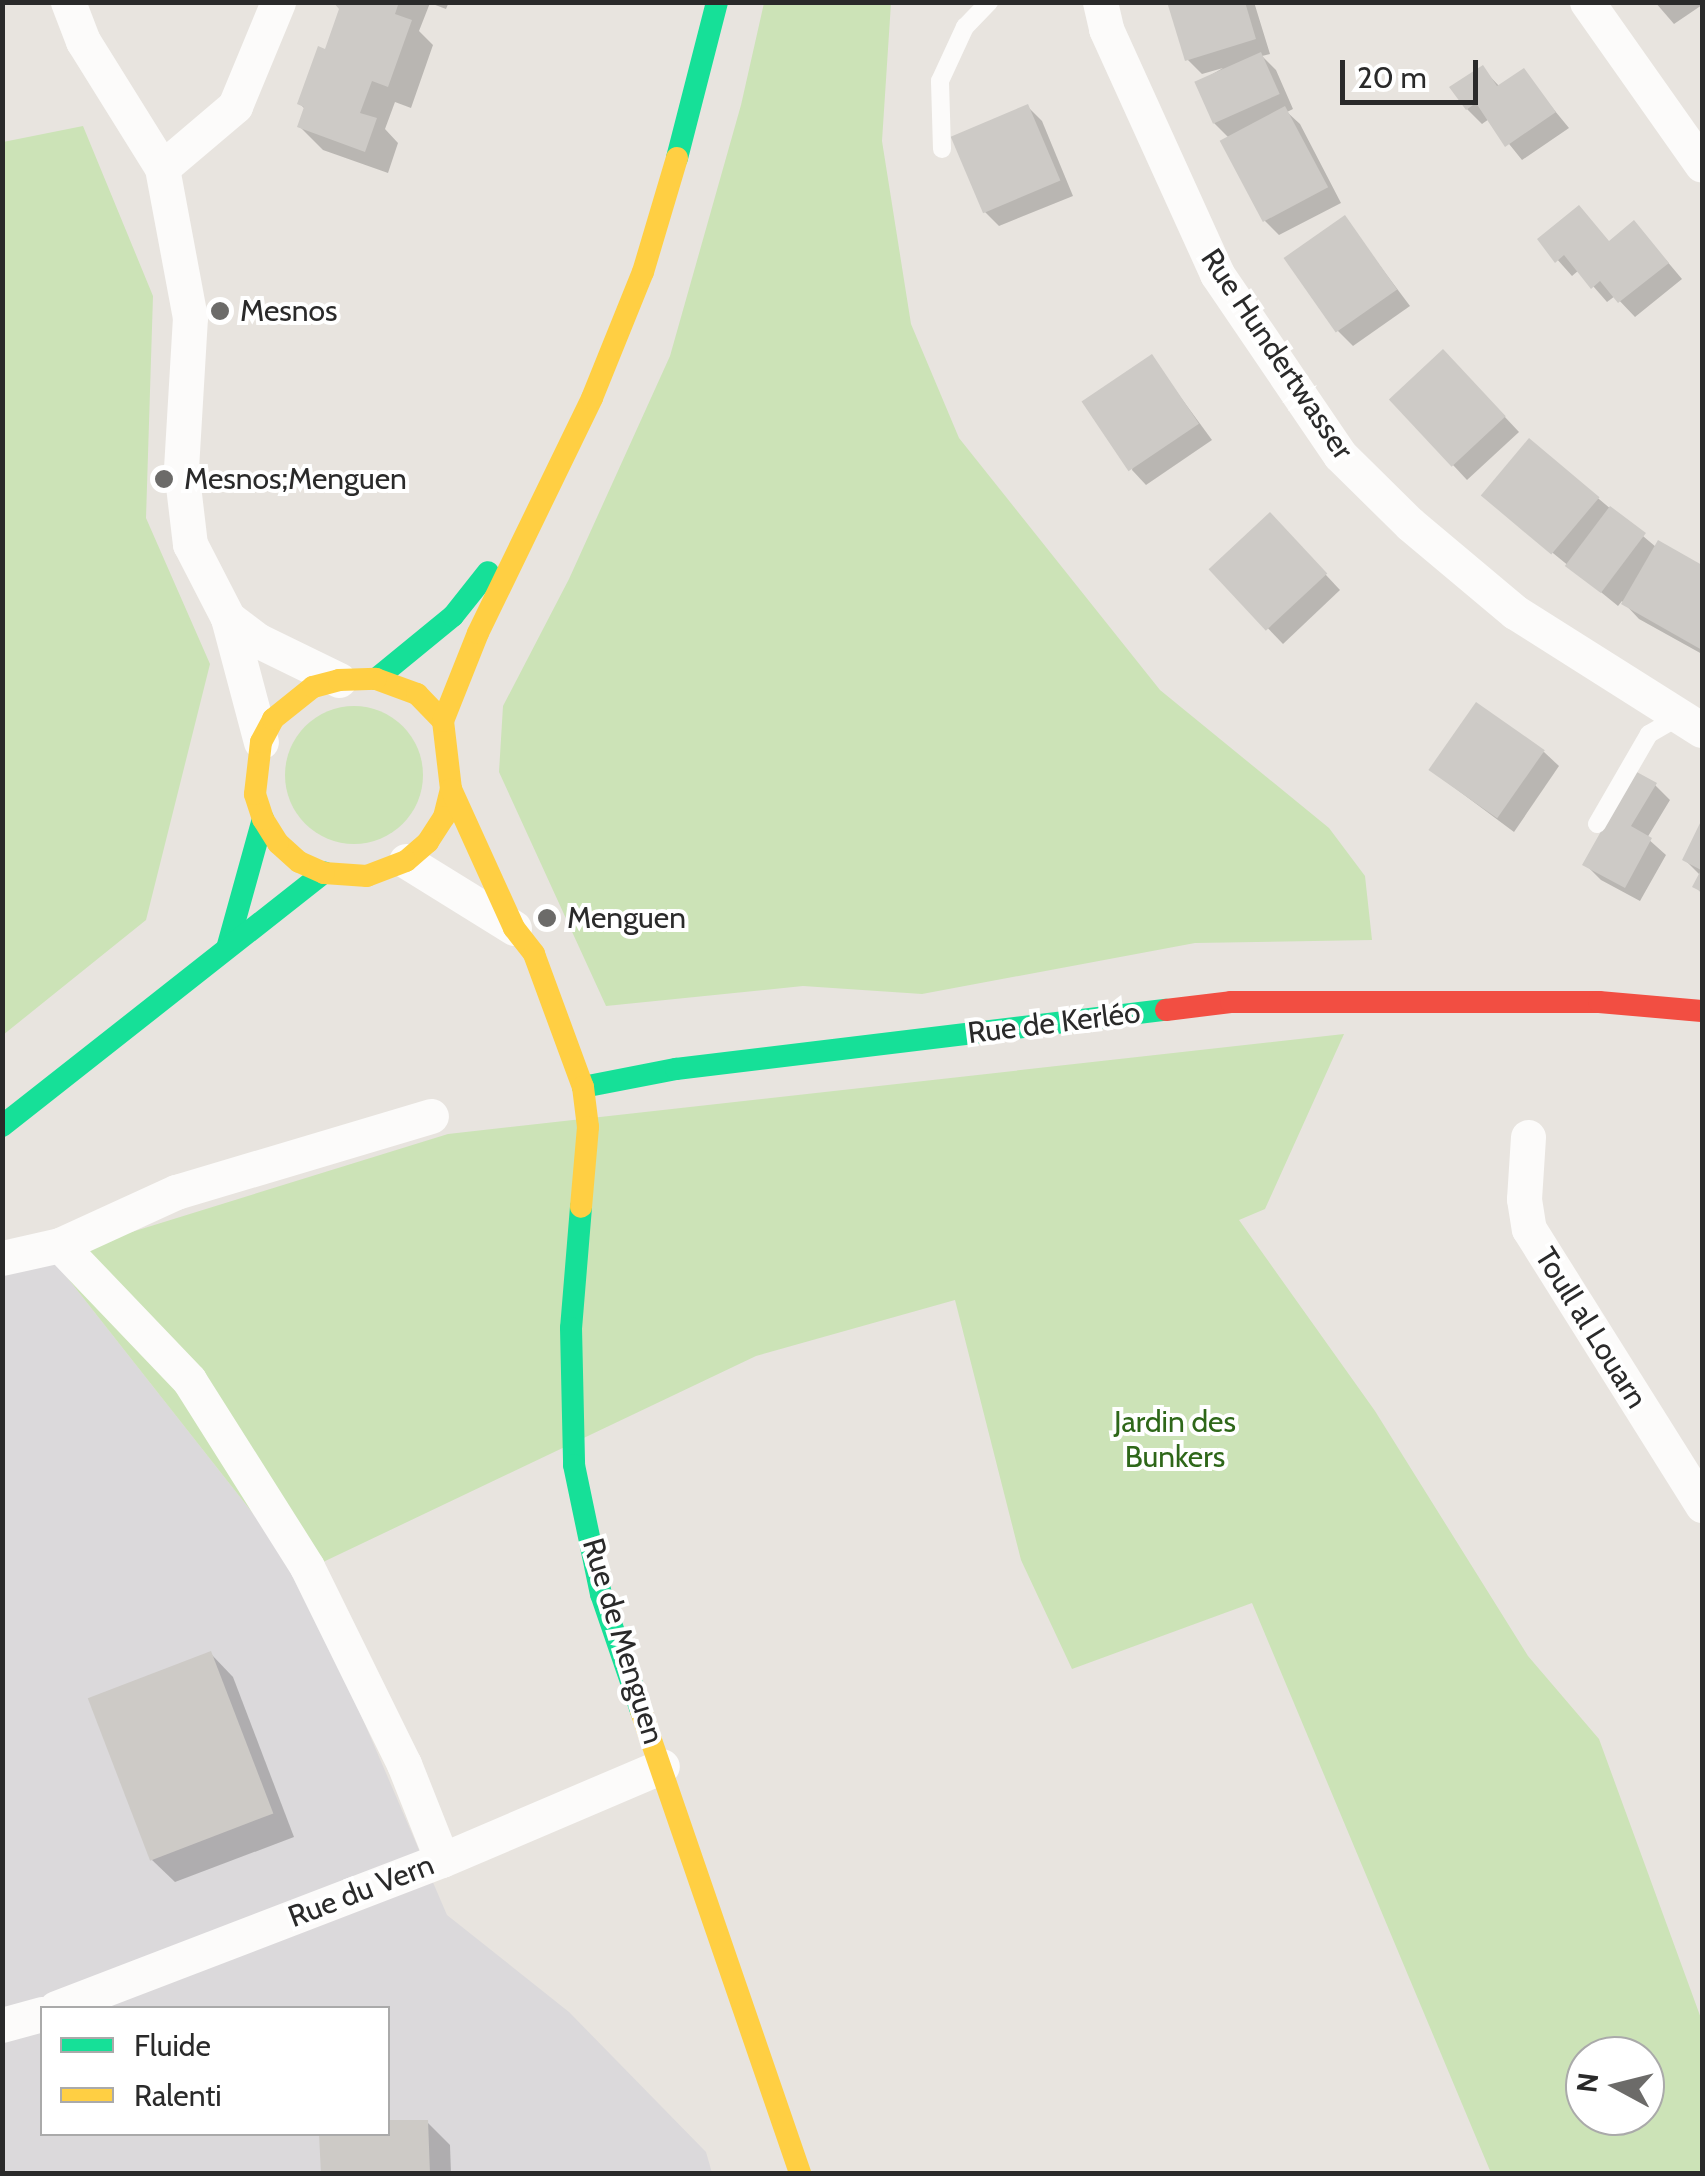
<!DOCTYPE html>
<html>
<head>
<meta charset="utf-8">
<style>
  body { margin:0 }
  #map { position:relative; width:1705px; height:2176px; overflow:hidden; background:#e8e4df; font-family:Cabin,sans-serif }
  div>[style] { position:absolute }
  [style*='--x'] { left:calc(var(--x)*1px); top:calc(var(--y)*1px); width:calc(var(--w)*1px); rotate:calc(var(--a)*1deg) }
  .industrial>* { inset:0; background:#dbd9db }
  .green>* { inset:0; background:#cce3b7 }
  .round { border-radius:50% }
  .shadow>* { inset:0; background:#0003 }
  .building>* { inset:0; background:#cdcac6; transform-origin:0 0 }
  .lane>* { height:18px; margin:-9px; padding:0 9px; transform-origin:9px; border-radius:9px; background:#fcfbfa }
  .street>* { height:35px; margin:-17.5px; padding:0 17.5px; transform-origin:17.5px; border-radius:17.5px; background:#fcfbfa }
  .fast>* { height:22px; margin:-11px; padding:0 11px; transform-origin:11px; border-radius:11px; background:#16e098 }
  .slow>* { height:22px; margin:-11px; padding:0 11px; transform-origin:11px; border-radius:11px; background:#ffcf43 }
  .jam>* { height:22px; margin:-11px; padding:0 11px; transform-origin:11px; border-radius:11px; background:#f24e42 }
  .dots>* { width:28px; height:28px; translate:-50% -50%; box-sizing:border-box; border:5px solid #fff; border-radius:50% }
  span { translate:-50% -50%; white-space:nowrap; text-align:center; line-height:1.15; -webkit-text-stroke:8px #fff; paint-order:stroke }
  .poi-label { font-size:30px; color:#2a2a2a }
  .left { translate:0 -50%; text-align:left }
  .street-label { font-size:30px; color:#2a2a2a }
  .park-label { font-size:30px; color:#2e6719 }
  .frame { position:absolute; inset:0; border:5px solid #2a2a2a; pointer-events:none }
  .legend { position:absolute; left:40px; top:2006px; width:350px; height:130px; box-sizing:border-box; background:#fff; border:2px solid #aaa; margin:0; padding:12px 18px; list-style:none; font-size:30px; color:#2a2a2a }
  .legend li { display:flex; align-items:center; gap:20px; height:50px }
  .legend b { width:50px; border:2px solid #aaa }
  .north { position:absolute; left:1565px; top:2036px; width:100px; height:100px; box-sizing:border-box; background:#fff; border:2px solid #aaa; border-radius:50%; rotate:277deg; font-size:28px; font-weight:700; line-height:40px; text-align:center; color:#2a2a2a }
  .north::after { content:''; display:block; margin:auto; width:35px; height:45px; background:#6c6b69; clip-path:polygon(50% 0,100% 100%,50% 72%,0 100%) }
  .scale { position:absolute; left:1340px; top:60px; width:138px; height:45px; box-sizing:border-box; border:5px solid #2a2a2a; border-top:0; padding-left:12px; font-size:30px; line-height:35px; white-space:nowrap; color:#2a2a2a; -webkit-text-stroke:8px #fff; paint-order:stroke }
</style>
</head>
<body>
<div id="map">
  <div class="industrial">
    <i style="clip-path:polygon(evenodd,51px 1257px,300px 1573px,447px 1915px,569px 2012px,706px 2152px,712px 2173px,3px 2173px,2px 1269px,51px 1257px,42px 2008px,388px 2008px,388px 2134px,42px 2134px,42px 2008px)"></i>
  </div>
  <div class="green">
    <i style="clip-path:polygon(764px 3px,891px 3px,882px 141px,911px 324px,959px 438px,1160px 690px,1329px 828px,1365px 876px,1372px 940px,1195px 943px,922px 994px,803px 986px,606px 1006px,499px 772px,503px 706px,569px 579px,670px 356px,741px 105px)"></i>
    <i style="clip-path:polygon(83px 126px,153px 296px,146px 518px,210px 664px,146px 920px,3px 1035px,3px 142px)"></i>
    <i class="round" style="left:285px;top:706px;width:138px;height:138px"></i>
    <i style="clip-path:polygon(evenodd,1344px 1034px,1265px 1209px,1239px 1220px,1375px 1411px,1528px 1656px,1599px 1739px,1702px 2021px,1702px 2173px,1491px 2173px,1252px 1603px,1072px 1669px,1021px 1560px,955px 1300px,756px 1356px,300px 1573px,51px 1257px,448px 1134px,1344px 1034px,1585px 2056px,1645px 2056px,1645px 2116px,1585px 2116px,1585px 2056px)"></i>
  </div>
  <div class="shadow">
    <i style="clip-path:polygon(336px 2px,449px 2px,446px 9px,430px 3px,419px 31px,433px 45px,411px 108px,395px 102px,385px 129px,398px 143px,388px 173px,323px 150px,300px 127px,306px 110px,300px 104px,326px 53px,341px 11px)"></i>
    <i style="clip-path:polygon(1170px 2px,1254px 2px,1270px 54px,1262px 56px,1276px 70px,1293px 109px,1287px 112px,1300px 124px,1341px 203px,1279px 235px,1264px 220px,1223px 141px,1229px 138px,1213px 122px,1197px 83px,1223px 68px,1202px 74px,1187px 59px)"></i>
    <i style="clip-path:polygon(1655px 2px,1702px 2px,1702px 5px,1674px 24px)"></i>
    <i style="clip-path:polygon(1482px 68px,1500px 87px,1546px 100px,1569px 128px,1522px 160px,1489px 119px,1482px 124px,1467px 109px)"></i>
    <i style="clip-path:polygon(1027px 106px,1042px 121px,1073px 196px,999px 226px,984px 211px)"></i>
    <i style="clip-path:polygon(1579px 208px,1610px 243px,1666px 260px,1682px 279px,1635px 317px,1615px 296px,1607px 302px,1579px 270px,1572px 276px,1540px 240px)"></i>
    <i style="clip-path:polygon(1344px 218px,1410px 306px,1353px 346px,1338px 331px)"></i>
    <i style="clip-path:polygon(1151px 357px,1212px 440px,1146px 485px,1132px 470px)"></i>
    <i style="clip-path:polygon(1458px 367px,1519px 432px,1467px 480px,1453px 465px)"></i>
    <i style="clip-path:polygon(1530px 441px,1656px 547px,1659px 543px,1702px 568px,1702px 654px,1639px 619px,1622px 601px,1618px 606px,1499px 509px)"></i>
    <i style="clip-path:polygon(1285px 531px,1340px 590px,1283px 644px,1212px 570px)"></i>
    <i style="clip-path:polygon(1544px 752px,1559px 766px,1514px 832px,1432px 771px)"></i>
    <i style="clip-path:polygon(1655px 785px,1670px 800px,1647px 838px,1666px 855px,1640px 901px,1601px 880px,1586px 865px)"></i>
    <i style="clip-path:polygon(1701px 827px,1702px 828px,1702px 894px,1695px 886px,1701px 876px,1685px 860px)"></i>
    <i style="clip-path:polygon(211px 1654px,233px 1677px,294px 1837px,175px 1882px,152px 1860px)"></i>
    <i style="clip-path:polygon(427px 2122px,450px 2145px,451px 2174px,323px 2174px,322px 2134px,388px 2134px,388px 2123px)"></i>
  </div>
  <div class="building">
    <i style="clip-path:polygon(333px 2px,399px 2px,395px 14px,412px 20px,388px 87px,372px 81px,360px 113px,377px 118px,365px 152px,297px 127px,304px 107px,297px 104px,318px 46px,325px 49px,339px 9px)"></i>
    <i style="clip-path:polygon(1167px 2px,1245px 2px,1256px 39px,1185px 61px)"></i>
    <i style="left:1261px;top:52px;width:46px;height:73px;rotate:66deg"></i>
    <i style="clip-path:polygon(1483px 65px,1497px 86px,1524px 68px,1556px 112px,1505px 147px,1476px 103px,1466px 110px,1449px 87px)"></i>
    <i style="left:1028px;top:104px;width:83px;height:84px;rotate:67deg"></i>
    <i style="left:1285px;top:106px;width:92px;height:74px;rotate:62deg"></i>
    <i style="clip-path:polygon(1579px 205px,1609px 241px,1634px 220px,1669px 263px,1618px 303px,1600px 281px,1591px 289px,1564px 255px,1555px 263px,1537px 239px)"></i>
    <i style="left:1345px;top:215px;width:91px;height:75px;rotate:55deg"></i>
    <i style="left:1443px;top:349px;width:92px;height:74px;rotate:47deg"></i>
    <i style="left:1152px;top:354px;width:84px;height:85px;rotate:56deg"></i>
    <i style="left:1529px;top:438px;width:92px;height:75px;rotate:40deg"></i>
    <i style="left:1610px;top:506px;width:45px;height:75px;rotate:37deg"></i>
    <i style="left:1270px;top:512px;width:84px;height:84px;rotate:47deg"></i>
    <i style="clip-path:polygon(1658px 540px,1702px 565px,1702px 650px,1621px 604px)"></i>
    <i style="left:1476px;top:702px;width:84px;height:83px;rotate:35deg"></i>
    <i style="clip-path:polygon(1635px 771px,1657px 783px,1631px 826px,1652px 838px,1625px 888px,1582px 865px)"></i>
    <i style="clip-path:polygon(1702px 819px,1702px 892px,1692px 887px,1701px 870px,1682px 860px)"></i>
    <i style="left:211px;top:1651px;width:174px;height:132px;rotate:69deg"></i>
    <i style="clip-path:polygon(388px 2120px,428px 2120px,430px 2174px,321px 2174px,319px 2134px,388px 2134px)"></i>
  </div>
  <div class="lane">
    <i style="--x:942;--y:149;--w:68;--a:-91.7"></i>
    <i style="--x:940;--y:81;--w:60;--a:-65.2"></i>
    <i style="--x:965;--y:27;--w:35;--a:-46"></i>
    <i style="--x:1597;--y:824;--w:104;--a:-60"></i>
    <i style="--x:1649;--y:734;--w:34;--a:-30"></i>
  </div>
  <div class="street">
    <i style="--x:68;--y:2;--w:42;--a:69"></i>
    <i style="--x:83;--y:41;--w:150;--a:58.1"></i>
    <i style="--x:162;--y:168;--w:152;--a:79.4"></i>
    <i style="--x:190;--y:317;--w:152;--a:93.4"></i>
    <i style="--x:181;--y:469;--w:76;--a:83.2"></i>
    <i style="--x:190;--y:544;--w:83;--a:62.8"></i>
    <i style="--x:228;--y:618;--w:128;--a:75.1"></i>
    <i style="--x:1100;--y:2;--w:28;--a:77"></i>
    <i style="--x:1106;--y:29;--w:269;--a:65.6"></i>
    <i style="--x:1217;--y:274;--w:219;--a:55.8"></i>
    <i style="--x:1340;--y:455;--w:98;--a:44.6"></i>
    <i style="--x:1410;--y:524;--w:137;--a:40"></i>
    <i style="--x:1515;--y:612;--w:221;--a:32.3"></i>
    <i style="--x:1587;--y:2;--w:199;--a:54.8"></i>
    <i style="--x:162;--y:168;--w:96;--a:-40.3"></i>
    <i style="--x:235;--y:106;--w:113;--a:-67.5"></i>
    <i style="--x:228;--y:618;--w:39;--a:37"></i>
    <i style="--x:259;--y:641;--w:89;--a:26"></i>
    <i style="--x:406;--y:861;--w:127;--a:31.8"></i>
    <i style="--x:1528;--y:1137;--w:62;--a:93.7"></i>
    <i style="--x:1524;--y:1199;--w:30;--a:81"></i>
    <i style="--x:1529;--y:1229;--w:326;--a:57.9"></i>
    <i style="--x:60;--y:1245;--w:128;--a:-24.6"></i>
    <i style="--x:176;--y:1192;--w:266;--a:-16.6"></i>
    <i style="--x:2;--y:1258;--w:59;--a:-12.6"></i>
    <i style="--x:60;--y:1245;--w:187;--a:46.3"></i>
    <i style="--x:189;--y:1380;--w:221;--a:57.7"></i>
    <i style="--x:307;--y:1567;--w:220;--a:63.8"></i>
    <i style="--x:404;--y:1764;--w:103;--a:68.4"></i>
    <i style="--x:56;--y:2008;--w:413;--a:-21"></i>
    <i style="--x:442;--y:1860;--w:239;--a:-23.1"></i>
    <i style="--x:2;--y:2025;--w:41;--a:-15.4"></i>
  </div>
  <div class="fast">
    <i style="--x:677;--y:158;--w:161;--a:-75.6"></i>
    <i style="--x:376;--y:679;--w:99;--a:-39.3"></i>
    <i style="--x:453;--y:616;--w:56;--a:-51.5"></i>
    <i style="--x:228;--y:945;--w:131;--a:-74.5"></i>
    <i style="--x:583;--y:1087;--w:95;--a:-11"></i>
    <i style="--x:676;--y:1069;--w:494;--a:-6.9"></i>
    <i style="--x:2;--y:1126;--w:410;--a:-38.2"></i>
    <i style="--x:581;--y:1207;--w:121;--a:94.7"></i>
    <i style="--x:571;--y:1328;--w:137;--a:88.7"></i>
    <i style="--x:574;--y:1465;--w:132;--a:78.2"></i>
    <i style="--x:601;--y:1594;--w:124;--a:71.1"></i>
  </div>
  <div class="slow">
    <i style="--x:376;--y:679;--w:44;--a:20.1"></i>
    <i style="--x:417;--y:694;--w:37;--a:46"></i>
    <i style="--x:443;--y:721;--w:68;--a:83.3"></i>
    <i style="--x:451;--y:789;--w:29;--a:104"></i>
    <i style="--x:444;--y:817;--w:30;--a:123"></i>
    <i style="--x:428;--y:842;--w:29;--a:139"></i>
    <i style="--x:406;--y:861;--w:42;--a:159"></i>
    <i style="--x:367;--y:876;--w:43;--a:-176"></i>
    <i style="--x:324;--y:873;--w:27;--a:-156"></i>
    <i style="--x:299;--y:862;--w:28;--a:-138"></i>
    <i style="--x:278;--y:843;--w:28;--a:-122"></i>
    <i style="--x:263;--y:819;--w:26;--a:-108"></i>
    <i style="--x:255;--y:794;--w:52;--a:-83.4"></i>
    <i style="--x:261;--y:742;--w:26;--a:-62"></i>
    <i style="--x:273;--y:719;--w:51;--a:-38.7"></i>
    <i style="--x:313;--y:687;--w:27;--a:-15"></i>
    <i style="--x:339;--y:680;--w:37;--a:-2"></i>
    <i style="--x:443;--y:721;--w:95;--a:-68.3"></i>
    <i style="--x:478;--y:633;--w:261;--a:-64.1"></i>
    <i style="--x:592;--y:398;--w:136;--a:-68"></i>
    <i style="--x:643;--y:272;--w:119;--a:-73.4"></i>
    <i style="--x:451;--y:789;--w:153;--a:65.6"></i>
    <i style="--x:514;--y:928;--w:33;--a:52"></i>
    <i style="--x:534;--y:954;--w:142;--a:69.8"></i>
    <i style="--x:583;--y:1087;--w:40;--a:82.9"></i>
    <i style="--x:588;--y:1127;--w:80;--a:95"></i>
    <i style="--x:641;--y:1711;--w:490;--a:71"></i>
  </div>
  <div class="jam">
    <i style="--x:1166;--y:1010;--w:65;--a:-7"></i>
    <i style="--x:1231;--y:1002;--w:368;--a:0"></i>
    <i style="--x:1599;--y:1002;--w:103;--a:5"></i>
  </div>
  <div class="dots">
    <i style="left:220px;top:311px;background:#6c6b69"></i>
    <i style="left:164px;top:479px;background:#6c6b69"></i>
    <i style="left:547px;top:918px;background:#6c6b69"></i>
  </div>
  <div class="poi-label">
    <span class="left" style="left:240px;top:311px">Mesnos</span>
    <span class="left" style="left:184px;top:479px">Mesnos;Menguen</span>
    <span class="left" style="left:567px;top:918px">Menguen</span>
  </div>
  <div class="street-label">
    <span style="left:1277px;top:354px;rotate:56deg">Rue Hundertwasser</span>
    <span style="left:1054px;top:1023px;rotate:-7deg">Rue de Kerléo</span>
    <span style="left:1591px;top:1328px;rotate:58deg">Toull al Louarn</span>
    <span style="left:623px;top:1641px;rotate:73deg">Rue de Menguen</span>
    <span style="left:361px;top:1891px;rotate:-21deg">Rue du Vern</span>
  </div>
  <div class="park-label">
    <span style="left:1175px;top:1439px">Jardin des<br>Bunkers</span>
  </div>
  <div class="frame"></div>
  <ul class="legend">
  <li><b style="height:12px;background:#16e098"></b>Fluide</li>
  <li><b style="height:12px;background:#ffcf43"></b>Ralenti</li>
  </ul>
  <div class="north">N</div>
  <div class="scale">20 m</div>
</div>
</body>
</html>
